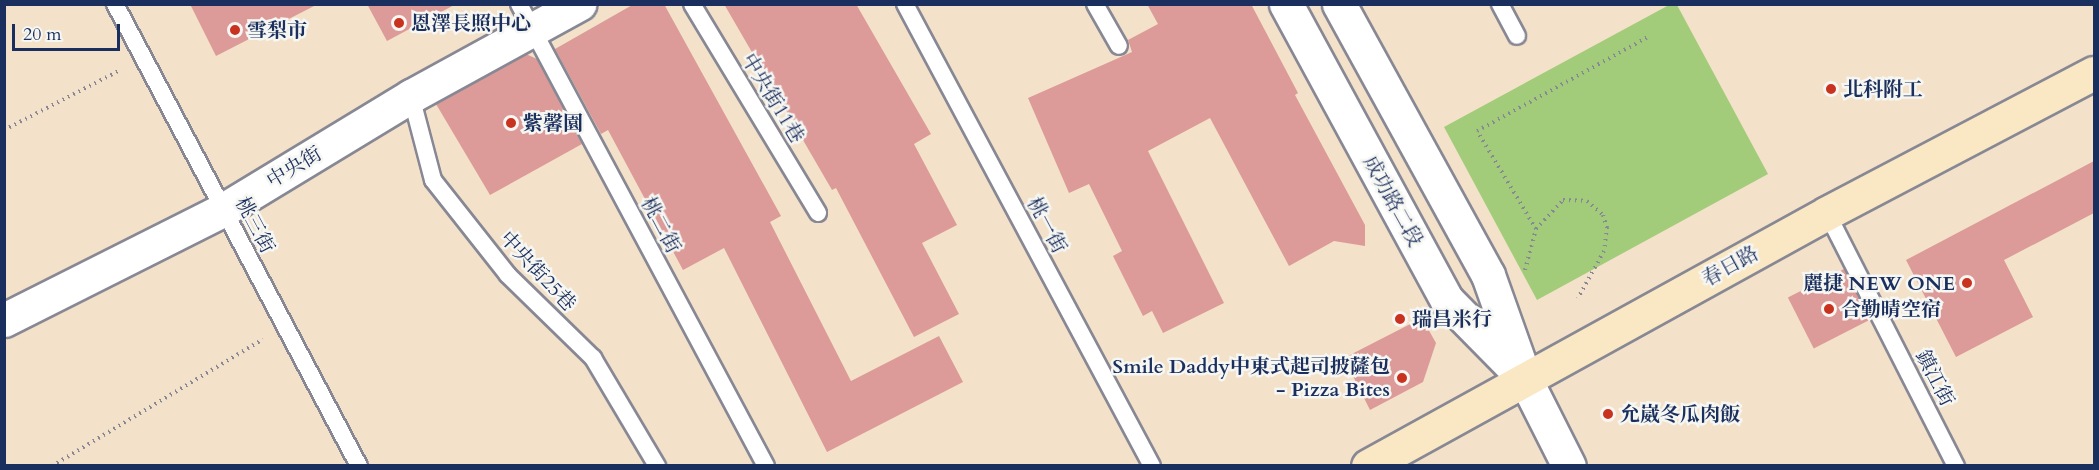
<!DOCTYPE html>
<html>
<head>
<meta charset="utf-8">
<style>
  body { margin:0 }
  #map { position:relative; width:2099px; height:470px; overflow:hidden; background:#f3e1c9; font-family:Cardo,"Noto Serif TC",serif }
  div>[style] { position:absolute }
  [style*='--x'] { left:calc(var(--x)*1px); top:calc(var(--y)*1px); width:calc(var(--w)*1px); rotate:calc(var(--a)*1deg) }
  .green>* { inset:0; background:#a2cc79 }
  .building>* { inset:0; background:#dc9b98; transform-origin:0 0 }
  .path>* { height:4px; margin-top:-2px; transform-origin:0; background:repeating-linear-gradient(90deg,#878894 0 1.5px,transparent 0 6px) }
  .roads { filter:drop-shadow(2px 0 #878894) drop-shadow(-2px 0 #878894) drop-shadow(0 2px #878894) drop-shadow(0 -2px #878894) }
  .service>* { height:16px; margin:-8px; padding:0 8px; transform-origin:8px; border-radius:8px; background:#fff }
  .minor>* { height:33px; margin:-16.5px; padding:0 16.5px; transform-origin:16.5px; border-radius:16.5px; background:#fff }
  .tertiary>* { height:33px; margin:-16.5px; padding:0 16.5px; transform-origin:16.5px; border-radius:16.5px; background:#fff }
  .secondary>* { height:33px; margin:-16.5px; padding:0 16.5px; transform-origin:16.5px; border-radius:16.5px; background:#fae7c3 }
  .dots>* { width:16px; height:16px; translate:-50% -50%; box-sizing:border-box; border:3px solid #f6f6f2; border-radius:50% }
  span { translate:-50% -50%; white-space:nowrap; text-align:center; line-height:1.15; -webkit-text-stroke:5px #f6f6f2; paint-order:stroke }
  .poi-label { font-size:20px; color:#1b2f5e; font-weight:700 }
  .left { translate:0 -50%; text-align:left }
  .right { translate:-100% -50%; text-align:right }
  .street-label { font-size:20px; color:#1b2f5e }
  .frame { position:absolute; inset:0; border:6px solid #1b2f5e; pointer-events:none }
  .scale { position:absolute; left:12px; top:24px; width:108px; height:27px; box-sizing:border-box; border:3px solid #1b2f5e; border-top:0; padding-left:8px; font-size:18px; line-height:21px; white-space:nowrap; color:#1b2f5e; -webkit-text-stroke:4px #f6f6f2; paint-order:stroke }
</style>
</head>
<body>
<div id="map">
  <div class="green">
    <i style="clip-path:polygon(1669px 5px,1677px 5px,1768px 174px,1537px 300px,1444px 127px)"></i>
  </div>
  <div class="building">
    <i style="clip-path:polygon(190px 4px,318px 4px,216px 56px)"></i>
    <i style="clip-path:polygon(367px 4px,456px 4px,387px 41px)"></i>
    <i style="clip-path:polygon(634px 4px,664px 4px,781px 216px,770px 222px,851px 381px,939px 336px,963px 382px,827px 452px,724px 248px,683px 270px,608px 130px,601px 134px,555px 49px)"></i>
    <i style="clip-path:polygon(724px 4px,856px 4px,931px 134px,914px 144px,957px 225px,922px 243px,959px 314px,914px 337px,836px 188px,832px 190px)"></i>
    <i style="clip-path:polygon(1147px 4px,1251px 4px,1298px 93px,1295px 95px,1365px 225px,1365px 246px,1334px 241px,1289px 266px,1210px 118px,1148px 151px,1224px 303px,1163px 333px,1152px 311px,1143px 316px,1113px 256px,1122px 251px,1089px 184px,1069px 193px,1028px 98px,1132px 52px,1128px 40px,1158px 24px)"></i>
    <i style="clip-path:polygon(526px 54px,537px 59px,582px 144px,490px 195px,436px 104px)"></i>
    <i style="clip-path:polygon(2094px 161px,2094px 213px,2004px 260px,2033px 317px,1956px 357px,1906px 260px)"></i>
    <i style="left:1844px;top:269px;width:57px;height:63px;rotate:63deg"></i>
    <i style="clip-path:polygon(1422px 318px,1436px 343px,1423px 382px,1370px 410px,1344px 358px)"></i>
  </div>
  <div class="path">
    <i style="--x:4;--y:130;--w:131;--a:-27.3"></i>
    <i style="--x:1536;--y:229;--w:114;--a:-121"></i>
    <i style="--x:1477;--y:131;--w:195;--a:-28.8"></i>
    <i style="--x:1525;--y:270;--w:42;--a:-75"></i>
    <i style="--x:1536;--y:229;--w:40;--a:-47"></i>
    <i style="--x:1563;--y:200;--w:24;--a:2"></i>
    <i style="--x:1587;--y:201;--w:21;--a:41"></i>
    <i style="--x:1603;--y:215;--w:13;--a:72"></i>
    <i style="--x:1607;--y:227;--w:24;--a:97"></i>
    <i style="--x:1604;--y:251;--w:54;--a:119"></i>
    <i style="--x:52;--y:466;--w:246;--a:-31"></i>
  </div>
  <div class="roads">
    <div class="service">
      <i style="--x:115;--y:4;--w:522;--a:62.16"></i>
      <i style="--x:519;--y:4;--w:524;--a:61.87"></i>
      <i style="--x:692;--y:4;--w:244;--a:58.9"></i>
      <i style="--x:905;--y:4;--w:524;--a:61.87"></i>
      <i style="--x:1095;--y:4;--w:48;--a:60.3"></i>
      <i style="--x:1500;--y:4;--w:36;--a:62"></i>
      <i style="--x:411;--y:96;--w:87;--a:75.3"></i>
      <i style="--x:433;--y:180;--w:121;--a:51.7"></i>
      <i style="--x:508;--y:275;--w:119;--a:44.3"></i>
      <i style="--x:593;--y:358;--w:126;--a:59.3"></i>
      <i style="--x:1827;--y:213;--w:284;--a:63"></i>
    </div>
    <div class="minor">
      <i style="--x:4;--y:320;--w:245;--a:-26.7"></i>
      <i style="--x:223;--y:210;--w:220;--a:-31.2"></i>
      <i style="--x:411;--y:96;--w:192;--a:-28.7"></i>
    </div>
    <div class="tertiary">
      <i style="--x:1286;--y:4;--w:337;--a:61.5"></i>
      <i style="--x:1447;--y:300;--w:103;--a:45.4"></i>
      <i style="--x:1339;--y:4;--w:309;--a:61.2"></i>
      <i style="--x:1488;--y:275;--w:110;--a:70.4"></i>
      <i style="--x:1525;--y:379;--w:97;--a:63.2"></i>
    </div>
    <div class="secondary">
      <i style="--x:1368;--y:466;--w:524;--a:-28.86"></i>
      <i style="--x:1827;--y:213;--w:301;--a:-27.7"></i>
    </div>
  </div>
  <div class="dots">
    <i style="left:399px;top:23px;background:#c8321e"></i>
    <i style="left:235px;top:30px;background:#c8321e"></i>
    <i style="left:1831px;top:89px;background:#c8321e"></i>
    <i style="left:511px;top:123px;background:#c8321e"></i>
    <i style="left:1967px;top:283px;background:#c8321e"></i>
    <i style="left:1829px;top:309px;background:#c8321e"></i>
    <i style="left:1400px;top:319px;background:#c8321e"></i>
    <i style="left:1402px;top:378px;background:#c8321e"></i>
    <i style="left:1608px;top:414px;background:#c8321e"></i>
  </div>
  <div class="poi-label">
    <span class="left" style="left:411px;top:23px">恩澤長照中心</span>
    <span class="left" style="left:247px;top:30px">雪梨市</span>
    <span class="left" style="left:1843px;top:89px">北科附工</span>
    <span class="left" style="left:523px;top:123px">紫馨園</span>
    <span class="right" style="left:1955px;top:283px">麗捷 NEW ONE</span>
    <span class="left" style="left:1841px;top:309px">合勤晴空宿</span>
    <span class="left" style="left:1412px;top:319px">瑞昌米行</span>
    <span class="right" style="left:1390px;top:378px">Smile Daddy中東式起司披薩包<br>- Pizza Bites</span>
    <span class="left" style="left:1620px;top:414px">允崴冬瓜肉飯</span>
  </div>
  <div class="street-label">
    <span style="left:773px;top:98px;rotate:59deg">中央街11巷</span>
    <span style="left:294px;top:167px;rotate:-31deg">中央街</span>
    <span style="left:1393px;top:201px;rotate:61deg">成功路二段</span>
    <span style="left:255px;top:225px;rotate:62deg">桃三街</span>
    <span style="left:661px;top:225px;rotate:62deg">桃二街</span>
    <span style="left:1047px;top:225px;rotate:62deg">桃一街</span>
    <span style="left:1730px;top:266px;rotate:-29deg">春日路</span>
    <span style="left:538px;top:271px;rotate:47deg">中央街25巷</span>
    <span style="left:1935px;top:378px;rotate:63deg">鎮江街</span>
  </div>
  <div class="frame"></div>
  <div class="scale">20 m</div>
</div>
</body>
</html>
